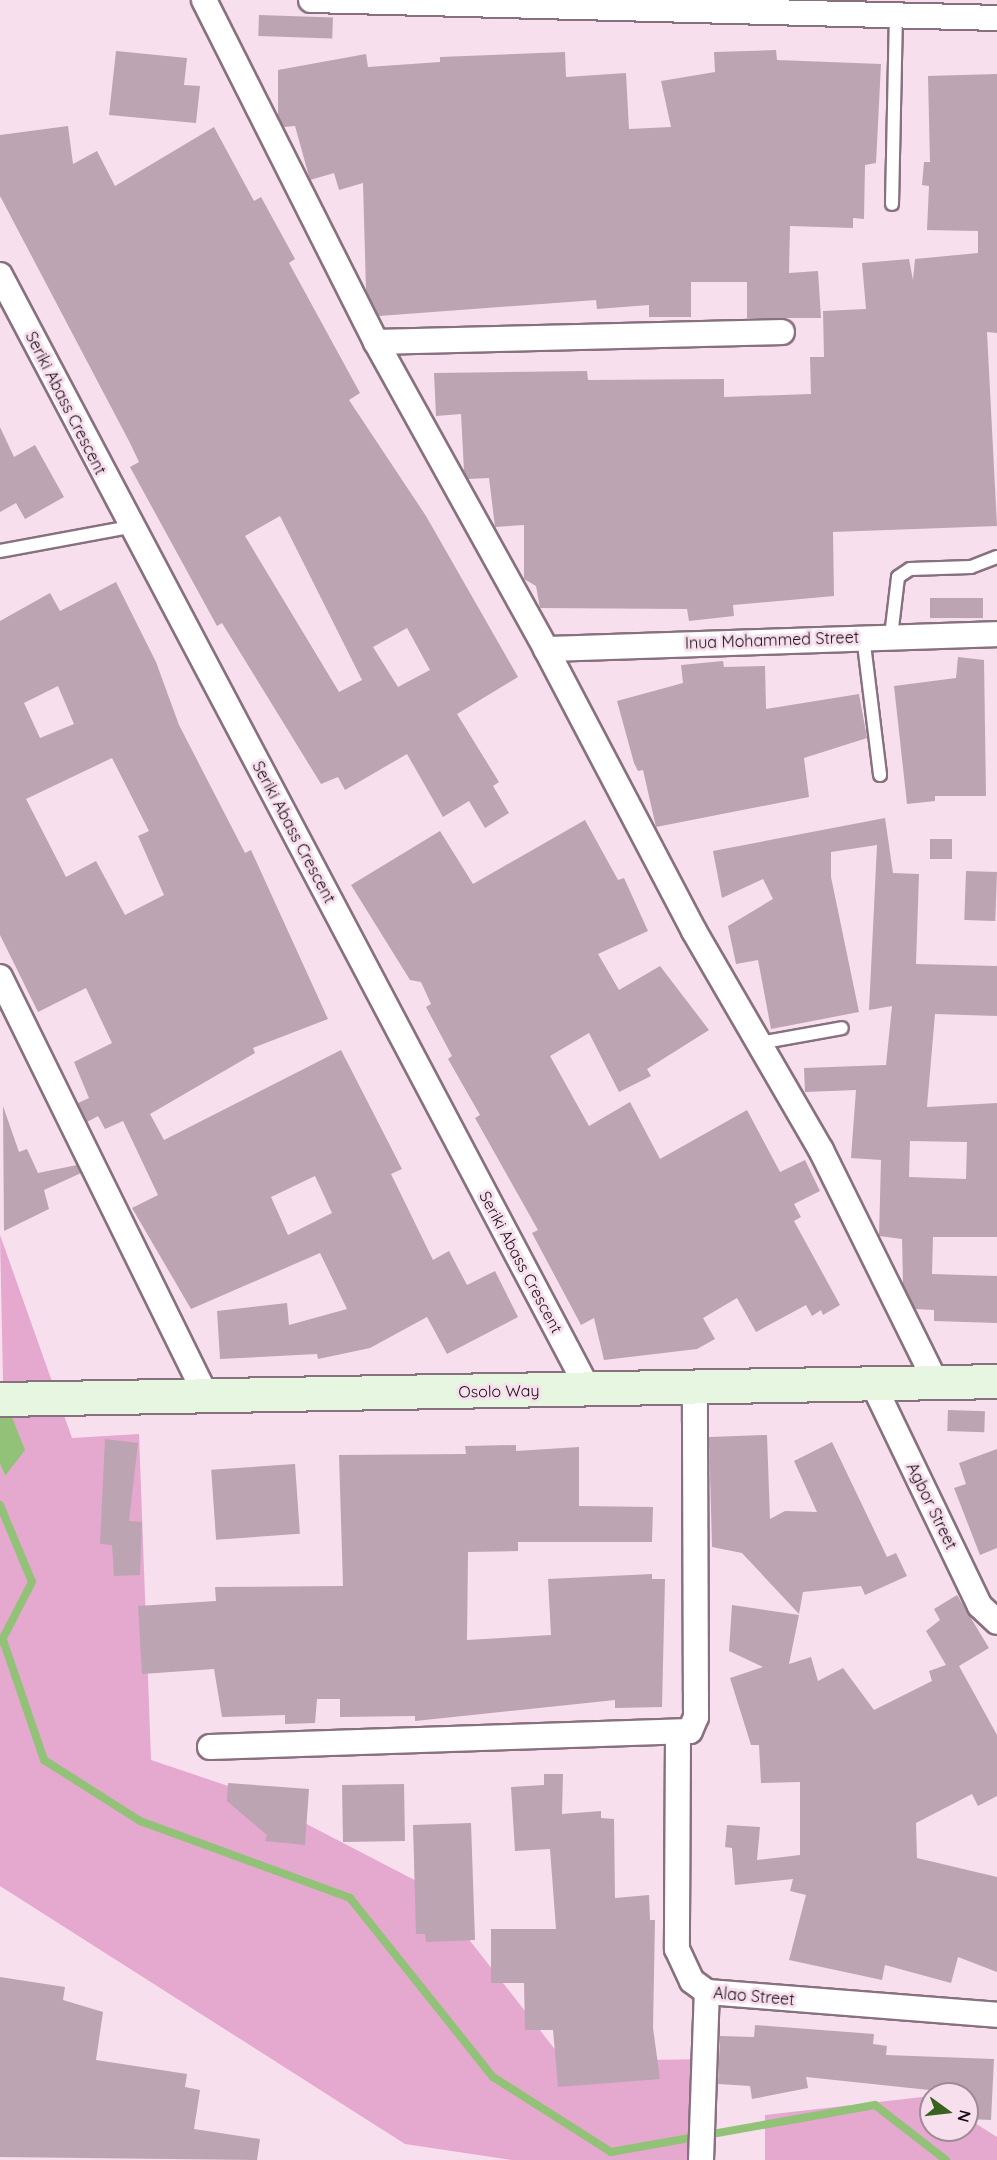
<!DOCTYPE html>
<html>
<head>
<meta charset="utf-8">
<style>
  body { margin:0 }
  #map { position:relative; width:997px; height:2160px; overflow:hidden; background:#f8dfee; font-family:Quicksand,sans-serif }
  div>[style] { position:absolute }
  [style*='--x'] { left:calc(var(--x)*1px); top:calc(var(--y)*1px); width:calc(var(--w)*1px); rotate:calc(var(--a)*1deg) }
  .green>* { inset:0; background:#e5a8ce }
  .water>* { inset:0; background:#92c278 }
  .stream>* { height:8px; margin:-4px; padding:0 4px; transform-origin:4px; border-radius:4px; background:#92c278 }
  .building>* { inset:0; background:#bca4b2; transform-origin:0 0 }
  .roads { filter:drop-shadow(2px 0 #88717f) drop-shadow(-2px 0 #88717f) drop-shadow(0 2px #88717f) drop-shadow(0 -2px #88717f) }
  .lane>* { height:12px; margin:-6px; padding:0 6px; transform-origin:6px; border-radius:6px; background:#fff }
  .street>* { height:24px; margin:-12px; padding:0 12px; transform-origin:12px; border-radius:12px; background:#fff }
  .secondary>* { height:33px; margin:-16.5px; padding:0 16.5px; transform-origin:16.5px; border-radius:16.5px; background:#e7f6e0 }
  span { translate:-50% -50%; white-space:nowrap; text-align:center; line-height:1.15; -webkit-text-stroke:6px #f8dfee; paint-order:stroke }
  .street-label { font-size:16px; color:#140c11 }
  .north { position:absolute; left:919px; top:2082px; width:60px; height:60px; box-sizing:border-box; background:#f8dfee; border:2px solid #9d8b96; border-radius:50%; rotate:105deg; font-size:16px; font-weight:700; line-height:24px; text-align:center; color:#140c11 }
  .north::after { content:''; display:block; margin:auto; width:21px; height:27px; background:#39621e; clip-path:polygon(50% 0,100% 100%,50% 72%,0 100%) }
</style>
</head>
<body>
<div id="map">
  <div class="green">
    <i style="clip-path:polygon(0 1235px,72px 1438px,139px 1434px,151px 1760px,243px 1791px,428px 1887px,564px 2061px,717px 2059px,690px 2160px,512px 2160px,405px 2144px,0 1886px,0 1464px,5px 1476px)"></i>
    <i style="clip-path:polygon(931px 2096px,931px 2130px,967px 2130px,967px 2118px,997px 2137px,997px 2160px,765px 2160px,765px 2115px)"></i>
  </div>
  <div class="water">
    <i style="clip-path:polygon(0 1387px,25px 1450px,5px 1476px,0 1464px)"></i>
  </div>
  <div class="stream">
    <i style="--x:0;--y:1505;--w:83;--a:67.4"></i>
    <i style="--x:32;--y:1582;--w:68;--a:117.3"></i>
    <i style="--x:3;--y:1640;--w:127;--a:71.1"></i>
    <i style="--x:44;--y:1760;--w:114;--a:32.4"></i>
    <i style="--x:140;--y:1821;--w:224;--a:20.1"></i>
    <i style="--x:350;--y:1898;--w:229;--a:51.4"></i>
    <i style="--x:493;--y:2077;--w:140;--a:32.4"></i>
    <i style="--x:611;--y:2152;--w:268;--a:-10.1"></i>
    <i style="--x:875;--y:2105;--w:90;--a:37.8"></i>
  </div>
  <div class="building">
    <i style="left:259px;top:15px;width:74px;height:21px;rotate:2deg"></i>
    <i style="clip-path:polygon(776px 50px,777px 60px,881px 64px,876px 163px,865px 165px,864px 219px,853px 218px,853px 228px,790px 226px,789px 273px,818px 271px,821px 318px,747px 318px,747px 282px,691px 282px,691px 317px,649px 317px,649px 305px,597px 309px,596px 300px,379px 316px,366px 290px,363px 183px,339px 190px,334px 173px,310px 180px,295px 126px,284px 127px,278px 116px,278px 70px,366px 54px,368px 67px,440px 62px,440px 57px,565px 52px,566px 77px,626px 73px,629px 129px,671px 127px,661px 81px,715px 72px,714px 52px)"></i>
    <i style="clip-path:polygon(116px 51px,187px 58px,184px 85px,200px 86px,196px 123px,109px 115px)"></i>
    <i style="clip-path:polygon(997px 74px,997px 333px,987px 332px,997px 526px,833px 532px,834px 596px,733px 605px,734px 616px,689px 621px,687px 609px,540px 608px,536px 586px,524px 579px,524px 525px,495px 527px,489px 478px,468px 479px,464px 471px,461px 414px,436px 416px,434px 373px,587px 371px,588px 380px,724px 379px,724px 397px,811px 394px,810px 357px,824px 357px,823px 311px,866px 309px,862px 263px,909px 259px,913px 280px,915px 259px,978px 253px,978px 231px,927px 230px,929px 186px,922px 185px,924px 162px,930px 162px,928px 76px)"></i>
    <i style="clip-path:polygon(evenodd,68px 126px,73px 164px,97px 151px,115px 186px,214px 127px,254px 201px,261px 197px,295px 259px,289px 263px,360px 393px,349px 400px,426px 516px,518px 677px,457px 714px,499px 782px,493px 786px,509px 813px,485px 828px,469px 801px,443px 817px,407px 754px,345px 790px,338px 777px,321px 784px,222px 623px,217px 626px,130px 467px,139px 462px,130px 443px,0 196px,0 135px,68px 126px,280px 516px,362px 680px,339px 692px,245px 536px,280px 516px,68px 126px,407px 628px,430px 670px,398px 687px,373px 647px,407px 628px)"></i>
    <i style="clip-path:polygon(0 427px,14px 457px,35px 445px,64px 497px,25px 519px,16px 503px,0 512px)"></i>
    <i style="clip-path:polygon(evenodd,116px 582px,156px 662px,179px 725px,245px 853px,251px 850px,328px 1019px,253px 1048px,255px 1053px,150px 1114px,164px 1140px,341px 1050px,402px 1169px,391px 1174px,433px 1260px,449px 1251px,467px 1285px,495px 1271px,518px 1317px,447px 1354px,427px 1317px,370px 1348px,318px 1359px,317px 1354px,220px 1359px,217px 1311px,287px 1303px,289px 1325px,347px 1309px,320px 1253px,191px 1309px,132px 1208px,158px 1195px,123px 1121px,105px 1129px,98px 1116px,87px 1122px,78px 1103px,89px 1098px,74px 1062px,112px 1043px,86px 988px,38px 1012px,0 935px,0 621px,50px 593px,60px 611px,116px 582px,58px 686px,74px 724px,40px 738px,24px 703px,58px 686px,116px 582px,112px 758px,149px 831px,138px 836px,164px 895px,125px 915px,96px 861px,66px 877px,26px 799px,112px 758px,116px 582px,315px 1176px,332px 1213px,288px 1235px,271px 1197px,315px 1176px)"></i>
    <i style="left:983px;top:598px;width:20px;height:53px;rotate:90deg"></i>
    <i style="clip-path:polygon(958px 657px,984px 660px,986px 796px,935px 796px,935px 801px,907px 804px,894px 686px,956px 678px)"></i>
    <i style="clip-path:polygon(723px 661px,724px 667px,765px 666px,766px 709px,859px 694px,867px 738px,804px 758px,809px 797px,656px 827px,643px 770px,638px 771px,634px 763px,617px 701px,683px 683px,681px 665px)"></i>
    <i style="clip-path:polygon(evenodd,885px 818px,893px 873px,919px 874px,916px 964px,997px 966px,997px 1016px,935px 1014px,927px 1107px,997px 1103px,997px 1237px,933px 1237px,932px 1274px,997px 1276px,997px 1323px,934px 1321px,934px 1310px,915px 1309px,903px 1284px,902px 1239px,879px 1236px,881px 1160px,851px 1158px,856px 1090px,805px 1092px,804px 1068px,886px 1065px,892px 1006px,869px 1010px,877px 845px,831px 852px,831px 877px,859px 1012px,771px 1029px,758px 960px,736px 964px,728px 926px,773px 899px,763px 879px,722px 898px,713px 851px,885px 818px,910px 1141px,967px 1142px,966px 1179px,909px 1177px,910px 1141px)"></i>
    <i style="clip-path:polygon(585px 820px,618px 880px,624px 878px,648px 931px,598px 954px,619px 990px,660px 966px,709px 1030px,647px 1069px,651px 1076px,619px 1092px,589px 1033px,550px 1056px,589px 1126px,630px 1102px,660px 1159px,747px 1110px,780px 1172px,805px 1160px,820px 1191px,794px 1204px,801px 1217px,794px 1221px,840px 1305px,823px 1315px,821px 1310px,812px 1316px,806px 1305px,756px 1332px,737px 1298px,703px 1318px,715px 1339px,697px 1349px,604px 1360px,594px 1318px,581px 1325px,532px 1233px,538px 1230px,475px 1118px,480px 1115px,448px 1059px,452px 1056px,426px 1007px,431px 1004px,421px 982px,410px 980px,351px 885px,440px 831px,473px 884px)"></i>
    <i style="left:952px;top:839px;width:20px;height:22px;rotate:90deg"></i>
    <i style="left:966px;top:871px;width:31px;height:49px;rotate:2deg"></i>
    <i style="clip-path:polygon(3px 1106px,19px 1152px,27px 1149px,38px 1173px,77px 1165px,81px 1173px,44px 1190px,49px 1209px,4px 1231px)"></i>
    <i style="left:948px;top:1410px;width:37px;height:21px;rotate:2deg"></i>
    <i style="clip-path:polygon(767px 1435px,770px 1519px,785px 1511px,817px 1512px,794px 1461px,832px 1442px,887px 1557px,896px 1553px,907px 1576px,865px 1595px,861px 1586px,803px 1592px,799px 1614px,742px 1553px,712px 1547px,709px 1437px)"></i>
    <i style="clip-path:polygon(105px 1439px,138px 1443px,129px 1521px,142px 1522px,140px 1575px,114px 1576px,112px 1545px,100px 1544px)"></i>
    <i style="clip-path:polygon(516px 1445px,516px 1451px,579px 1447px,579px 1506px,653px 1507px,652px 1542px,518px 1542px,518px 1551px,468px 1552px,467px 1640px,551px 1635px,548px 1579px,652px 1574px,652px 1579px,665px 1579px,662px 1707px,615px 1708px,615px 1700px,415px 1721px,415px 1716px,340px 1717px,340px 1699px,317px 1699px,315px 1723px,285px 1724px,285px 1715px,222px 1717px,214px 1669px,142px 1674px,138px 1606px,216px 1601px,215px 1587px,343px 1586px,339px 1455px,466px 1454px,465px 1446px)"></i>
    <i style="clip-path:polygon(997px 1449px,997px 1548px,980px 1555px,954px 1488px,966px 1484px,959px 1463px)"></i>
    <i style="left:295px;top:1464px;width:70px;height:84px;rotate:86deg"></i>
    <i style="clip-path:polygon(957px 1595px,989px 1648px,959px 1666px,997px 1735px,997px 1796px,978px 1806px,972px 1794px,916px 1823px,917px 1858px,997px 1877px,997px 1972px,958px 1957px,951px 1983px,885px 1965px,882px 1980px,789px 1960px,806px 1895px,790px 1891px,793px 1879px,735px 1885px,732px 1848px,725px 1847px,727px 1825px,760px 1827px,757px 1860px,800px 1855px,800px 1782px,761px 1783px,759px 1745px,751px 1745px,730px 1678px,763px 1667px,729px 1651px,732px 1605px,799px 1615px,789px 1664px,811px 1657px,818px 1681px,843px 1668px,874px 1710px,932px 1681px,929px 1671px,946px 1665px,926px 1631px,940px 1620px,934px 1609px)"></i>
    <i style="clip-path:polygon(544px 1774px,563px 1774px,562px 1814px,601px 1811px,601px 1818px,614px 1819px,615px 1898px,649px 1895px,650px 1920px,655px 1920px,653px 2028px,660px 2079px,558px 2087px,553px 2030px,525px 2030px,524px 1983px,491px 1983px,491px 1929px,556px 1929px,550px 1849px,515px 1851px,511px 1787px,544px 1785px)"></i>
    <i style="clip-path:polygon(228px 1783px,309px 1789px,305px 1845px,265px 1841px,267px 1835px,227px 1801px)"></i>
    <i style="left:404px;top:1784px;width:57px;height:62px;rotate:89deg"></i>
    <i style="clip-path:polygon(471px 1823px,475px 1940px,426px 1942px,425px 1934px,416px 1934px,413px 1825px)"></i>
    <i style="clip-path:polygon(0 1977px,65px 1987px,63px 2000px,103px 2012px,96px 2060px,187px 2074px,185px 2087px,200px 2090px,194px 2129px,260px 2139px,257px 2160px,0 2157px)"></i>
    <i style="clip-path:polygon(755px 2025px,874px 2034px,873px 2044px,887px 2046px,886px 2055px,994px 2059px,991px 2120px,967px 2119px,967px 2094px,806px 2077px,808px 2088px,752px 2099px,750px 2086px,718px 2084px,720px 2036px,754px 2037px)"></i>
  </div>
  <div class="roads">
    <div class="lane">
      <i style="--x:892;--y:204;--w:189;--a:-88.8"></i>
      <i style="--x:0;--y:551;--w:132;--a:-10.5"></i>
      <i style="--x:863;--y:636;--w:140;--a:83"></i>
      <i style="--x:891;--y:636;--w:59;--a:-83.2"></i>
      <i style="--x:898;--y:577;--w:14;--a:-34"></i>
      <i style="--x:910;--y:569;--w:61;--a:-1.9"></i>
      <i style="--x:971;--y:567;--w:28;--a:-21"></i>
      <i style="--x:759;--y:1043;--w:84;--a:-10.2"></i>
    </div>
    <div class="street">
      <i style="--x:204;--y:0;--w:383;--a:63.3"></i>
      <i style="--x:376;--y:342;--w:351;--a:61"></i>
      <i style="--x:546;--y:649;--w:318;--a:62.3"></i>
      <i style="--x:694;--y:931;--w:253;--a:59.9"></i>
      <i style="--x:821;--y:1150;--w:258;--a:63.7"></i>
      <i style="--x:311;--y:0;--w:686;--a:1.5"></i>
      <i style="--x:0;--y:275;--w:1260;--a:62.17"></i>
      <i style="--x:376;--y:342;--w:406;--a:-1.4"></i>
      <i style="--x:546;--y:649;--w:451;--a:-1.9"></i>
      <i style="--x:0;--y:977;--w:467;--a:63.8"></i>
      <i style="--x:874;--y:1386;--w:244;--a:64.3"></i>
      <i style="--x:980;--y:1606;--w:23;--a:43"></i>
      <i style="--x:678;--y:1735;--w:214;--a:90.3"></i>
      <i style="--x:677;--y:1949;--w:35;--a:65"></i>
      <i style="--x:692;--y:1981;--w:19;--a:36"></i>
      <i style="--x:707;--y:1992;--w:291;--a:4.5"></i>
      <i style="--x:210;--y:1747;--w:480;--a:-1.9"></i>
      <i style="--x:690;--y:1731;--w:15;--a:-67"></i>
      <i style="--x:696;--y:1717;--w:330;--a:-90.2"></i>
      <i style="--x:701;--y:2160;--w:168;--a:-88"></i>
    </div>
    <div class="secondary">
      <i style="--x:0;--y:1399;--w:997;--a:-1.03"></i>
    </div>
  </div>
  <div class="street-label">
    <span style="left:66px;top:403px;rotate:63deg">Seriki Abass Crescent</span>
    <span style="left:772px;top:640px;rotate:-2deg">Inua Mohammed Street</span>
    <span style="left:294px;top:832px;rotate:62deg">Seriki Abass Crescent</span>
    <span style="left:521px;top:1262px;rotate:62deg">Seriki Abass Crescent</span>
    <span style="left:499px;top:1391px;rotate:-1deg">Osolo Way</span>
    <span style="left:932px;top:1506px;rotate:64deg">Agbor Street</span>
    <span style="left:754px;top:1996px;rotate:5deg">Alao Street</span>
  </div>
  <div class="north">N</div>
</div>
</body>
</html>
